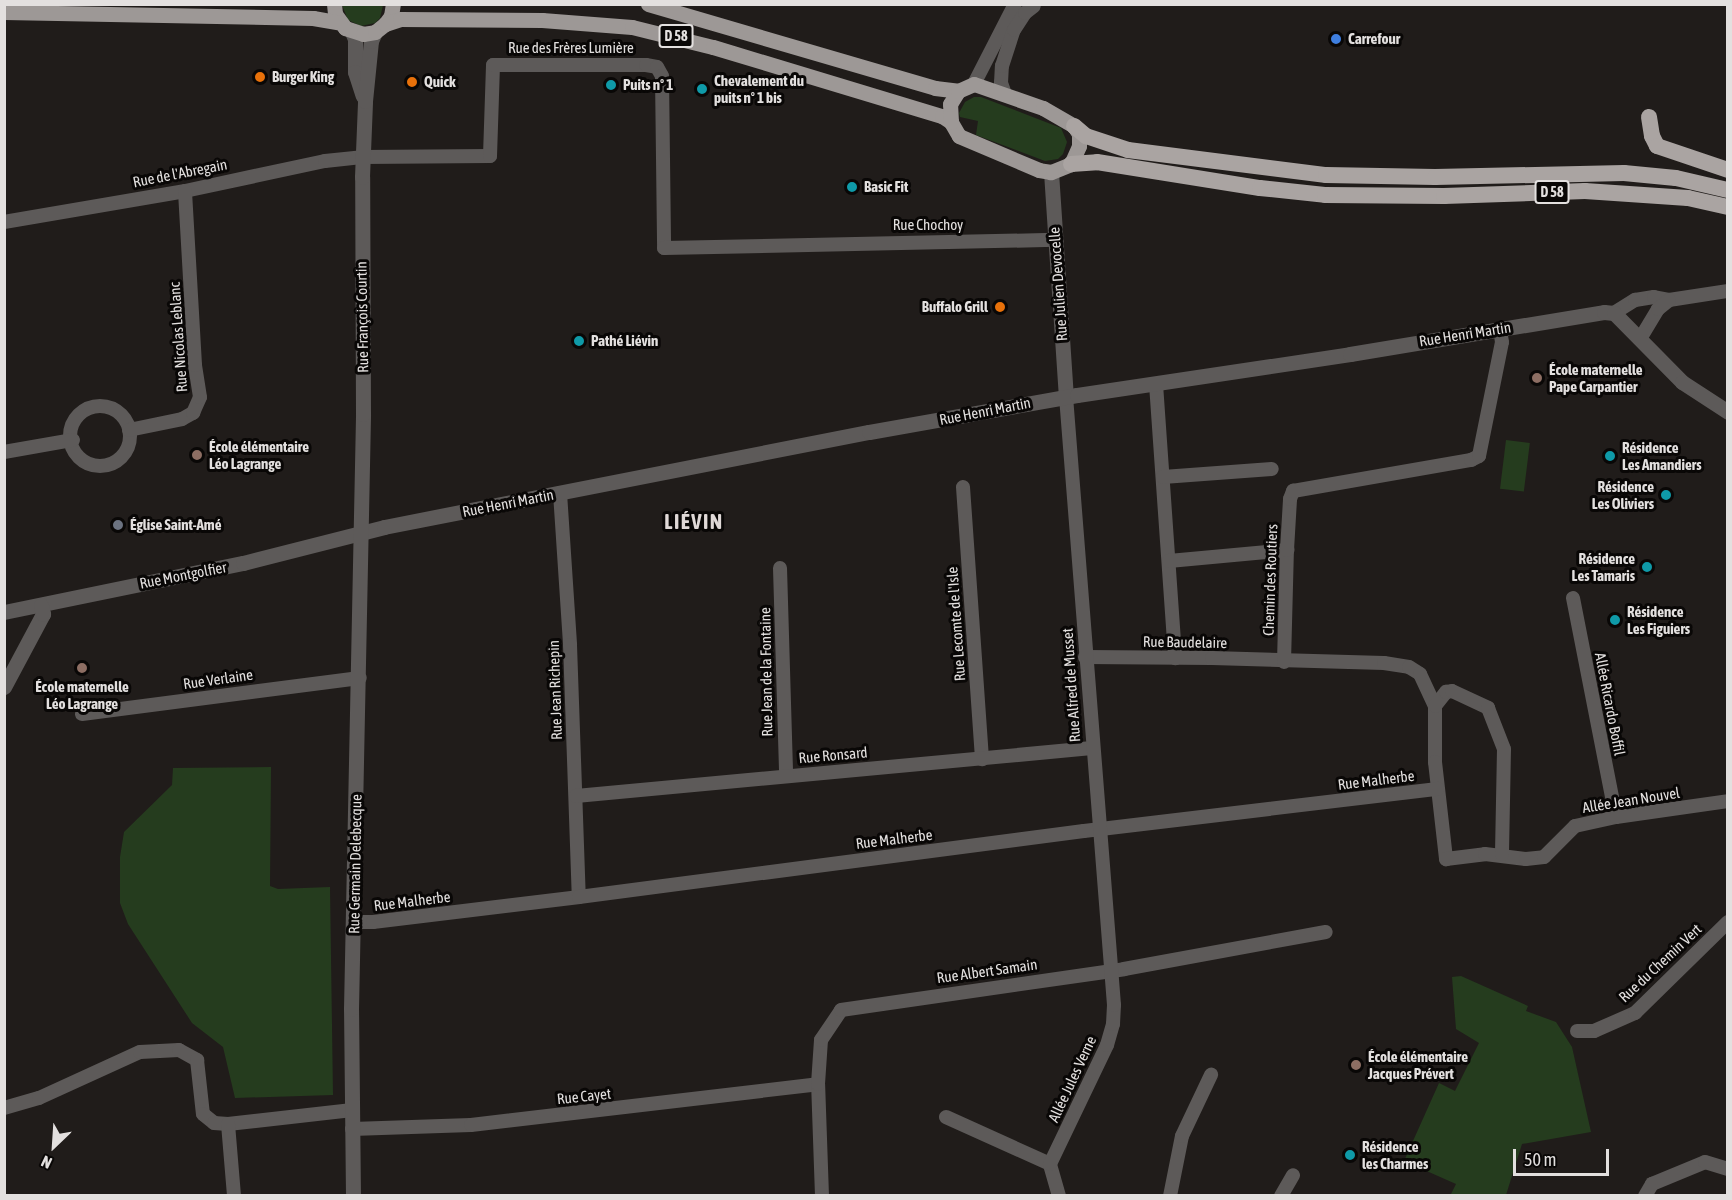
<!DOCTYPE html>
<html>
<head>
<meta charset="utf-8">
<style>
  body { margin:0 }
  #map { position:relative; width:1732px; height:1200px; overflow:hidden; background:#201c1a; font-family:"Asap Condensed",sans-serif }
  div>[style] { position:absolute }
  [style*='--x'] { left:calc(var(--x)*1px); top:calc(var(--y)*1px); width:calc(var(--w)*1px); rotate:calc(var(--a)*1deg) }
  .green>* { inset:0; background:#253c1e; transform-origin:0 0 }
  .minor>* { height:14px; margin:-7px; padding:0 7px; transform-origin:7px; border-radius:7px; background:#5d5a59 }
  .minor>.ring { margin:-7px; padding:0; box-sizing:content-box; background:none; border:14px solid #5d5a59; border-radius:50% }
  .tertiary>* { height:15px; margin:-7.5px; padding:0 7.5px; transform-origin:7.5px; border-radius:7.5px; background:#5d5a59 }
  .primary>* { height:15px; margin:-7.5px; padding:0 7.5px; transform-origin:7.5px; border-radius:7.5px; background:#9d9896 }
  .trunk>* { height:16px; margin:-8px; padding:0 8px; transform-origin:8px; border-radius:8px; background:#aaa4a2 }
  .dots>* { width:16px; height:16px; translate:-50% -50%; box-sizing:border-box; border:3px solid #090706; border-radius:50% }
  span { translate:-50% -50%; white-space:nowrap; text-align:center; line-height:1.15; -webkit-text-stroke:6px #090706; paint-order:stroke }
  .shield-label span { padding:2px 4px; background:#090706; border:2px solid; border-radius:4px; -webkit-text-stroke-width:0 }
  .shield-label { font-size:14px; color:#e3e0df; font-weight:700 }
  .poi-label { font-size:15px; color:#e3e0df; font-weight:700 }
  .left { translate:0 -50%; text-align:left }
  .right { translate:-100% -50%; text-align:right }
  .street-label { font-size:15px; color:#e3e0df }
  .district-label { font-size:21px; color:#e0d9d7; font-weight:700; letter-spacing:1.5px }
  .frame { position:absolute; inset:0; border:6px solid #e3e0df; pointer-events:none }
  .north { position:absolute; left:24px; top:1116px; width:60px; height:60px; -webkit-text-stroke:4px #090706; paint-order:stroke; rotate:205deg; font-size:16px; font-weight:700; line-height:24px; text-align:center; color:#e3e0df }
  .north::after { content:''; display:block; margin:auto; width:21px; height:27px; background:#e3e0df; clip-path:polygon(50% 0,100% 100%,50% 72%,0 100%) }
  .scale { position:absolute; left:1513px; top:1149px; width:96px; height:27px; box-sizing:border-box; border:3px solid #e3e0df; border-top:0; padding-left:8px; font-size:18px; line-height:21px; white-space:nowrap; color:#e3e0df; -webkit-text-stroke:4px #090706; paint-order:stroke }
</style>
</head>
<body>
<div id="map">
  <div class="green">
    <i style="clip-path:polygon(342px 5px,383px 5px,380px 18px,375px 23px,361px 26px,348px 20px)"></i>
    <i style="clip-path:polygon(974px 97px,981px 97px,1061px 128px,1067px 142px,1063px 154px,1058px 159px,1045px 161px,976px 135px,978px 121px,960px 117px,959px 113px,965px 102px)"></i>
    <i style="left:1506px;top:440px;width:24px;height:49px;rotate:7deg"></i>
    <i style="clip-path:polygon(271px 767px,270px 886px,278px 889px,330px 887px,333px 1095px,235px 1098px,223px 1047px,192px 1023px,128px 924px,120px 903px,120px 857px,124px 832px,172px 785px,173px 768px)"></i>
    <i style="clip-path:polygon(1461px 976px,1528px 1006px,1526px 1011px,1556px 1022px,1572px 1047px,1591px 1132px,1522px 1144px,1506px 1195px,1453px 1195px,1451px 1194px,1456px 1184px,1404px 1161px,1439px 1083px,1455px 1091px,1479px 1043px,1456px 1029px,1452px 977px)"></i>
  </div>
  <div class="minor">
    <i style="--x:974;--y:84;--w:90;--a:-62.9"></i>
    <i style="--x:1005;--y:94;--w:12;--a:-110"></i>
    <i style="--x:1001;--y:83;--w:17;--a:-87"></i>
    <i style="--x:1002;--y:66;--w:38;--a:-72"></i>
    <i style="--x:1014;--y:30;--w:20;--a:-57"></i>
    <i style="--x:1025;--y:13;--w:11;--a:-38"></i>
    <i style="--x:4;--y:222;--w:184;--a:-9.7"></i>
    <i style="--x:185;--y:191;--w:143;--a:-12.1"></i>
    <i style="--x:325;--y:161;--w:37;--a:-6"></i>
    <i style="--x:362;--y:157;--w:128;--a:-0.4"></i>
    <i style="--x:490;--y:156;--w:91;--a:-88.1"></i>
    <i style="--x:493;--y:65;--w:153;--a:0"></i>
    <i style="--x:646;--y:65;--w:11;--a:10"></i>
    <i style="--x:657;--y:67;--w:10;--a:61"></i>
    <i style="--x:662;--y:76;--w:172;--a:89.3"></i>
    <i style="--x:664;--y:248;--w:391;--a:-1.2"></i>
    <i style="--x:1614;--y:313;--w:25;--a:-32"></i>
    <i style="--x:1635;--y:300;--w:19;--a:-9"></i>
    <i style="--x:1654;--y:297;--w:15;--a:11"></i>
    <i style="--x:1669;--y:300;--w:60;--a:-8.7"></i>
    <i style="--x:1640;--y:339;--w:35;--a:-59"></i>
    <i style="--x:1658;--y:309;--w:14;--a:-39"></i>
    <i style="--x:1156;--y:384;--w:275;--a:86"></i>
    <i class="ring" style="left:70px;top:406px;width:46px;height:46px"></i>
    <i style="--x:129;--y:430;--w:54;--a:-11.7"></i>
    <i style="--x:182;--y:419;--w:13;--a:-29"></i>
    <i style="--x:193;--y:413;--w:17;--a:-66"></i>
    <i style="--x:200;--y:397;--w:32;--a:-99"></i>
    <i style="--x:195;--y:365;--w:174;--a:-93.3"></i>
    <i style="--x:4;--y:452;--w:70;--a:-9.9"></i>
    <i style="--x:1163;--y:477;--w:109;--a:-4.2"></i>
    <i style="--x:963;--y:487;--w:273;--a:86"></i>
    <i style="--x:560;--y:493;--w:152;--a:86.2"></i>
    <i style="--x:570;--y:645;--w:252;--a:88"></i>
    <i style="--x:1169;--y:561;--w:119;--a:-5.3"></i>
    <i style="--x:780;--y:568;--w:208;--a:88.3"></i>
    <i style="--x:1573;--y:598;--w:223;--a:78.9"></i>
    <i style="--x:1085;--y:657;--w:127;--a:0.5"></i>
    <i style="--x:1212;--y:658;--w:172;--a:1.7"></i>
    <i style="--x:1384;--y:663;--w:25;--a:9"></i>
    <i style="--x:1409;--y:667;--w:13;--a:32"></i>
    <i style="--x:1420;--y:674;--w:35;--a:65"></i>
    <i style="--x:1435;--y:706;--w:56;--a:90"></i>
    <i style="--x:1435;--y:762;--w:98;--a:83.5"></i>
    <i style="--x:1446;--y:859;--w:39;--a:-7"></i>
    <i style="--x:1485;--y:854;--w:41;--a:7"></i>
    <i style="--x:1526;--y:859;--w:18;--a:-6"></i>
    <i style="--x:1544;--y:857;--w:44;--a:-45"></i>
    <i style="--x:1575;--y:826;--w:42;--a:-12.4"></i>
    <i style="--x:1616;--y:817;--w:113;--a:-8.1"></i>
    <i style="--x:1284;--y:662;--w:112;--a:-88.5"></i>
    <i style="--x:1287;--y:550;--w:51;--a:-86.6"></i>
    <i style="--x:1290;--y:499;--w:9;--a:-69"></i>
    <i style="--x:1293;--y:491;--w:181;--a:-9.9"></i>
    <i style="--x:1471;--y:460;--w:9;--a:-27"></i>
    <i style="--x:1479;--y:456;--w:116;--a:-78.6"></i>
    <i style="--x:1502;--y:342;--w:13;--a:-99"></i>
    <i style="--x:1435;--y:706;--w:18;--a:-52"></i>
    <i style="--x:1446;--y:692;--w:6;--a:-9"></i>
    <i style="--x:1452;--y:691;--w:40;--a:25"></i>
    <i style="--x:1488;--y:708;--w:44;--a:68.7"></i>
    <i style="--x:1504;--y:749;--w:105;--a:91.1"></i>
    <i style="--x:82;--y:714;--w:280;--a:-7.4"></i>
    <i style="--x:576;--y:796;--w:518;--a:-5.31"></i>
    <i style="--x:353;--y:922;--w:20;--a:0"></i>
    <i style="--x:373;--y:922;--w:208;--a:-6.9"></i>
    <i style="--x:579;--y:897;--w:509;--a:-7.45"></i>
    <i style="--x:1084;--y:831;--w:356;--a:-6.8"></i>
    <i style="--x:1577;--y:1031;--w:17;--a:0"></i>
    <i style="--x:1594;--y:1031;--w:45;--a:-23.7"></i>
    <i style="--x:1635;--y:1013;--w:130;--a:-44.4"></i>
    <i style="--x:4;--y:1108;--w:36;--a:-16"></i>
    <i style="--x:39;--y:1098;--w:111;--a:-24.5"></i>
    <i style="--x:140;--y:1052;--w:39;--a:-3"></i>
    <i style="--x:179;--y:1050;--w:21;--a:29"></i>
    <i style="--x:197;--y:1060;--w:54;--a:83.7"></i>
    <i style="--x:203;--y:1114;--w:14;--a:39"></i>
    <i style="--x:214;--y:1123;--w:14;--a:4"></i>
    <i style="--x:228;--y:1124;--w:125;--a:-6.4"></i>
    <i style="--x:946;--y:1117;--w:114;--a:24.3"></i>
    <i style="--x:228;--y:1124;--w:72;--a:85.2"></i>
    <i style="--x:352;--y:1129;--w:119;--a:-1.9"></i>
    <i style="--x:471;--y:1125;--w:349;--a:-6.7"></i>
    <i style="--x:822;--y:1196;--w:112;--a:-92"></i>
    <i style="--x:818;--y:1084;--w:44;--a:-86.1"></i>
    <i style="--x:821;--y:1040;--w:36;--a:-56"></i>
    <i style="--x:841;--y:1010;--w:286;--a:-8.2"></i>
    <i style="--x:1124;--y:969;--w:205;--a:-10.4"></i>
    <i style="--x:1059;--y:1196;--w:33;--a:-106"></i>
    <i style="--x:1050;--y:1164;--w:132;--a:-64.4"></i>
    <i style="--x:1107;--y:1045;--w:22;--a:-74"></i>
    <i style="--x:1113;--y:1024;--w:19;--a:-87"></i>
    <i style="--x:1114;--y:1005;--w:610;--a:-94.51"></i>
    <i style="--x:1170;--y:1196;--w:61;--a:-78.7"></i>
    <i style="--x:1182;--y:1136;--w:68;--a:-64.6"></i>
    <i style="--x:1281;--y:1196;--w:24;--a:-60"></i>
    <i style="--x:1645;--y:1196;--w:14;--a:-60"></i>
    <i style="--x:1652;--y:1184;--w:57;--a:-22.5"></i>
    <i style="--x:1705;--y:1162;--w:24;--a:17"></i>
  </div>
  <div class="tertiary">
    <i style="--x:352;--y:32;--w:8;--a:67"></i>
    <i style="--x:355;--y:39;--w:33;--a:90"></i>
    <i style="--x:355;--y:72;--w:25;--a:72"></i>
    <i style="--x:1051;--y:172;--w:225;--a:86.2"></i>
    <i style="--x:4;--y:612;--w:244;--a:-11.6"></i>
    <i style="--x:243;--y:563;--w:146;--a:-14.3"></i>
    <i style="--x:384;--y:527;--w:494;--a:-11.1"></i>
    <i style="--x:869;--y:432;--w:211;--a:-10.1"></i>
    <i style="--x:1077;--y:395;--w:276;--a:-8.5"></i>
    <i style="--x:1350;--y:354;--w:257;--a:-9.4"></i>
    <i style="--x:1604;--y:312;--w:10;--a:6"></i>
    <i style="--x:1614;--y:313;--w:97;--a:45.4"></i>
    <i style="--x:1682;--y:382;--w:55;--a:33.1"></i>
    <i style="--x:4;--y:687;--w:83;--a:-61.9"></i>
    <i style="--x:43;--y:614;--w:9;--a:-103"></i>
    <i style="--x:353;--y:1196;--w:187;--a:-90.6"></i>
    <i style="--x:351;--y:1009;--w:595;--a:-88.84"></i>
    <i style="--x:363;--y:414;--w:237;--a:-90.2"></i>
    <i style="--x:362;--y:177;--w:76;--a:-87.7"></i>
    <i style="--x:365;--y:101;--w:60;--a:-84.3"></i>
    <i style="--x:371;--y:41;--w:10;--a:-66"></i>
  </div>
  <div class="primary">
    <i style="--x:334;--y:4;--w:10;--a:84"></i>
    <i style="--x:335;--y:14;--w:17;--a:54"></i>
    <i style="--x:345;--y:28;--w:19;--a:18"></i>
    <i style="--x:363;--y:34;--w:12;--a:-9"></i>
    <i style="--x:375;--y:32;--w:13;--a:-39"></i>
    <i style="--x:385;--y:24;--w:10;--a:-53"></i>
    <i style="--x:391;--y:16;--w:12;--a:-81"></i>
    <i style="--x:648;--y:4;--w:299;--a:16.3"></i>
    <i style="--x:935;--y:88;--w:23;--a:7"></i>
    <i style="--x:4;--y:12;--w:309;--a:1.1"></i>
    <i style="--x:313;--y:18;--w:27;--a:10"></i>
    <i style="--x:385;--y:24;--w:16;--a:-18"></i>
    <i style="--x:400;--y:19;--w:142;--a:0.4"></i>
    <i style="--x:542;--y:20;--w:90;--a:4.4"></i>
    <i style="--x:632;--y:27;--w:83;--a:13.9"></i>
    <i style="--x:713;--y:47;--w:239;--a:16.8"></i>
    <i style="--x:942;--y:116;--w:11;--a:34"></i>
    <i style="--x:974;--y:84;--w:73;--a:19.2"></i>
    <i style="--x:1043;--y:108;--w:36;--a:30"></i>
    <i style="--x:1074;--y:126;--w:9;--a:58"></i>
    <i style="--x:1079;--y:134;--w:12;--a:90"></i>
    <i style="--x:1079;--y:146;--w:20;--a:114"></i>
    <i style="--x:1071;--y:164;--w:22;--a:158"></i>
    <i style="--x:1051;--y:172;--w:12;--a:-171"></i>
    <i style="--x:1039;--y:170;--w:87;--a:-157"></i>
    <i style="--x:959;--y:136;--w:16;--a:-120"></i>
    <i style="--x:951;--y:122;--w:18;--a:-93"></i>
    <i style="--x:950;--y:104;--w:15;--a:-58"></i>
    <i style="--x:958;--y:91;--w:17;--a:-24"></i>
  </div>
  <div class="trunk">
    <i style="--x:1649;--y:117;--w:19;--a:81"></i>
    <i style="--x:1652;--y:136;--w:11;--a:63"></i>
    <i style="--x:1657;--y:146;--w:75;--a:18.7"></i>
    <i style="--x:1074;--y:126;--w:16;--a:40"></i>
    <i style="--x:1086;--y:136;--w:44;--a:18.4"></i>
    <i style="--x:1128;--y:150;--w:200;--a:7.2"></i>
    <i style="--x:1326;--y:175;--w:109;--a:1.1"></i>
    <i style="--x:1435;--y:177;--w:189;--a:-1.2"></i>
    <i style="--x:1624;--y:173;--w:52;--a:5.5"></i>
    <i style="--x:1676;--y:178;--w:53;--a:13"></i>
    <i style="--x:1071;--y:164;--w:26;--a:-4"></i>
    <i style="--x:1097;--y:162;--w:165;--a:9.1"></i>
    <i style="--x:1260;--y:188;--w:65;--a:6.1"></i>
    <i style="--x:1325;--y:195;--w:119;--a:0.5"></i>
    <i style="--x:1444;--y:196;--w:141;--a:-2"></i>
    <i style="--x:1585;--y:191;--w:103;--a:3.9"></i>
    <i style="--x:1688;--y:198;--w:41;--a:12.7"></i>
  </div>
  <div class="dots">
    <i style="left:1336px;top:39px;background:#3f7fe0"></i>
    <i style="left:260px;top:77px;background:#e8710a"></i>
    <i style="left:412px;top:82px;background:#e8710a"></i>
    <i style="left:611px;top:85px;background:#0f9aa8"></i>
    <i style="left:702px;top:89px;background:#0f9aa8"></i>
    <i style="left:852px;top:187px;background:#0f9aa8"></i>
    <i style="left:1000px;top:307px;background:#e8710a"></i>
    <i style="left:579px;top:341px;background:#0f9aa8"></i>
    <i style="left:1537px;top:378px;background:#8d6e63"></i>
    <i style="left:197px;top:455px;background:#8d6e63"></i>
    <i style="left:1610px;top:456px;background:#0f9aa8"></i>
    <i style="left:1666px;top:495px;background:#0f9aa8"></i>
    <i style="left:118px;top:525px;background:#6b7280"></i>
    <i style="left:1647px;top:567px;background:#0f9aa8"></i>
    <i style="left:1615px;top:620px;background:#0f9aa8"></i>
    <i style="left:82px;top:668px;background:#8d6e63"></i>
    <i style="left:1356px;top:1065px;background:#8d6e63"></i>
    <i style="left:1350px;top:1155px;background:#0f9aa8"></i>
  </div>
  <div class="shield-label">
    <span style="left:676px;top:36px">D 58</span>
    <span style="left:1552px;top:192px">D 58</span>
  </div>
  <div class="poi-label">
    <span class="left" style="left:1348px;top:39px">Carrefour</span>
    <span class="left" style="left:272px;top:77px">Burger King</span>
    <span class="left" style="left:714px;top:89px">Chevalement du<br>puits n° 1 bis</span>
    <span class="left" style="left:424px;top:82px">Quick</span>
    <span class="left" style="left:623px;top:85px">Puits n° 1</span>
    <span class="left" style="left:864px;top:187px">Basic Fit</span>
    <span class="right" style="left:988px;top:307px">Buffalo Grill</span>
    <span class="left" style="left:591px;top:341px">Pathé Liévin</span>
    <span class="left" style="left:1549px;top:378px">École maternelle<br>Pape Carpantier</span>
    <span class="left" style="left:209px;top:455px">École élémentaire<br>Léo Lagrange</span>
    <span class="left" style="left:1622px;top:456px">Résidence<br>Les Amandiers</span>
    <span class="right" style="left:1654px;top:495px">Résidence<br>Les Oliviers</span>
    <span class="left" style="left:130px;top:525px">Église Saint-Amé</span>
    <span class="right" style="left:1635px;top:567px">Résidence<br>Les Tamaris</span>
    <span class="left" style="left:1627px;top:620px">Résidence<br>Les Figuiers</span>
    <span style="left:82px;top:695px">École maternelle<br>Léo Lagrange</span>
    <span class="left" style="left:1368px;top:1065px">École élémentaire<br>Jacques Prévert</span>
    <span class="left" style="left:1362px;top:1155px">Résidence<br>les Charmes</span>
  </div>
  <div class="street-label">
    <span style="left:571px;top:48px">Rue des Frères Lumière</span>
    <span style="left:180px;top:173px;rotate:-11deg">Rue de l'Abregain</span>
    <span style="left:928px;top:225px">Rue Chochoy</span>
    <span style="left:1058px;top:284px;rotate:-94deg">Rue Julien Devocelle</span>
    <span style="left:362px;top:317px;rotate:-91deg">Rue François Courtin</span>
    <span style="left:1465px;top:334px;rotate:-9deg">Rue Henri Martin</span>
    <span style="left:178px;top:337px;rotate:-94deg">Rue Nicolas Leblanc</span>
    <span style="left:985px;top:411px;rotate:-11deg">Rue Henri Martin</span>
    <span style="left:508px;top:503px;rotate:-11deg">Rue Henri Martin</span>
    <span style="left:183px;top:575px;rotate:-11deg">Rue Montgolfier</span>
    <span style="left:1270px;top:580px;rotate:-88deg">Chemin des Routiers</span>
    <span style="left:956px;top:624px;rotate:-94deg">Rue Lecomte de l'Isle</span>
    <span style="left:1185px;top:642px;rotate:1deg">Rue Baudelaire</span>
    <span style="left:766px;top:672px;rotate:-91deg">Rue Jean de la Fontaine</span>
    <span style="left:218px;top:679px;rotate:-8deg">Rue Verlaine</span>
    <span style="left:1071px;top:685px;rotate:-94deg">Rue Alfred de Musset</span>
    <span style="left:555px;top:690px;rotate:-92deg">Rue Jean Richepin</span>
    <span style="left:1610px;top:704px;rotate:79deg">Allée Ricardo Boffil</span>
    <span style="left:833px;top:755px;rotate:-5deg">Rue Ronsard</span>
    <span style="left:1376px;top:780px;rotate:-7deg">Rue Malherbe</span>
    <span style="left:1631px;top:800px;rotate:-9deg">Allée Jean Nouvel</span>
    <span style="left:894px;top:839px;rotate:-7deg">Rue Malherbe</span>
    <span style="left:355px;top:864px;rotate:-89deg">Rue Germain Delebecque</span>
    <span style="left:412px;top:901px;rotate:-7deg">Rue Malherbe</span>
    <span style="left:1660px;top:963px;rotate:-43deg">Rue du Chemin Vert</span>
    <span style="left:987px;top:971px;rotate:-8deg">Rue Albert Samain</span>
    <span style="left:1072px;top:1079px;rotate:-65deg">Allée Jules Verne</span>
    <span style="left:584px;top:1096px;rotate:-6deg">Rue Cayet</span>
  </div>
  <div class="district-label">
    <span style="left:694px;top:521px">LIÉVIN</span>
  </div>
  <div class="frame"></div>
  <div class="north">N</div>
  <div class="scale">50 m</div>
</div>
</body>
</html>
